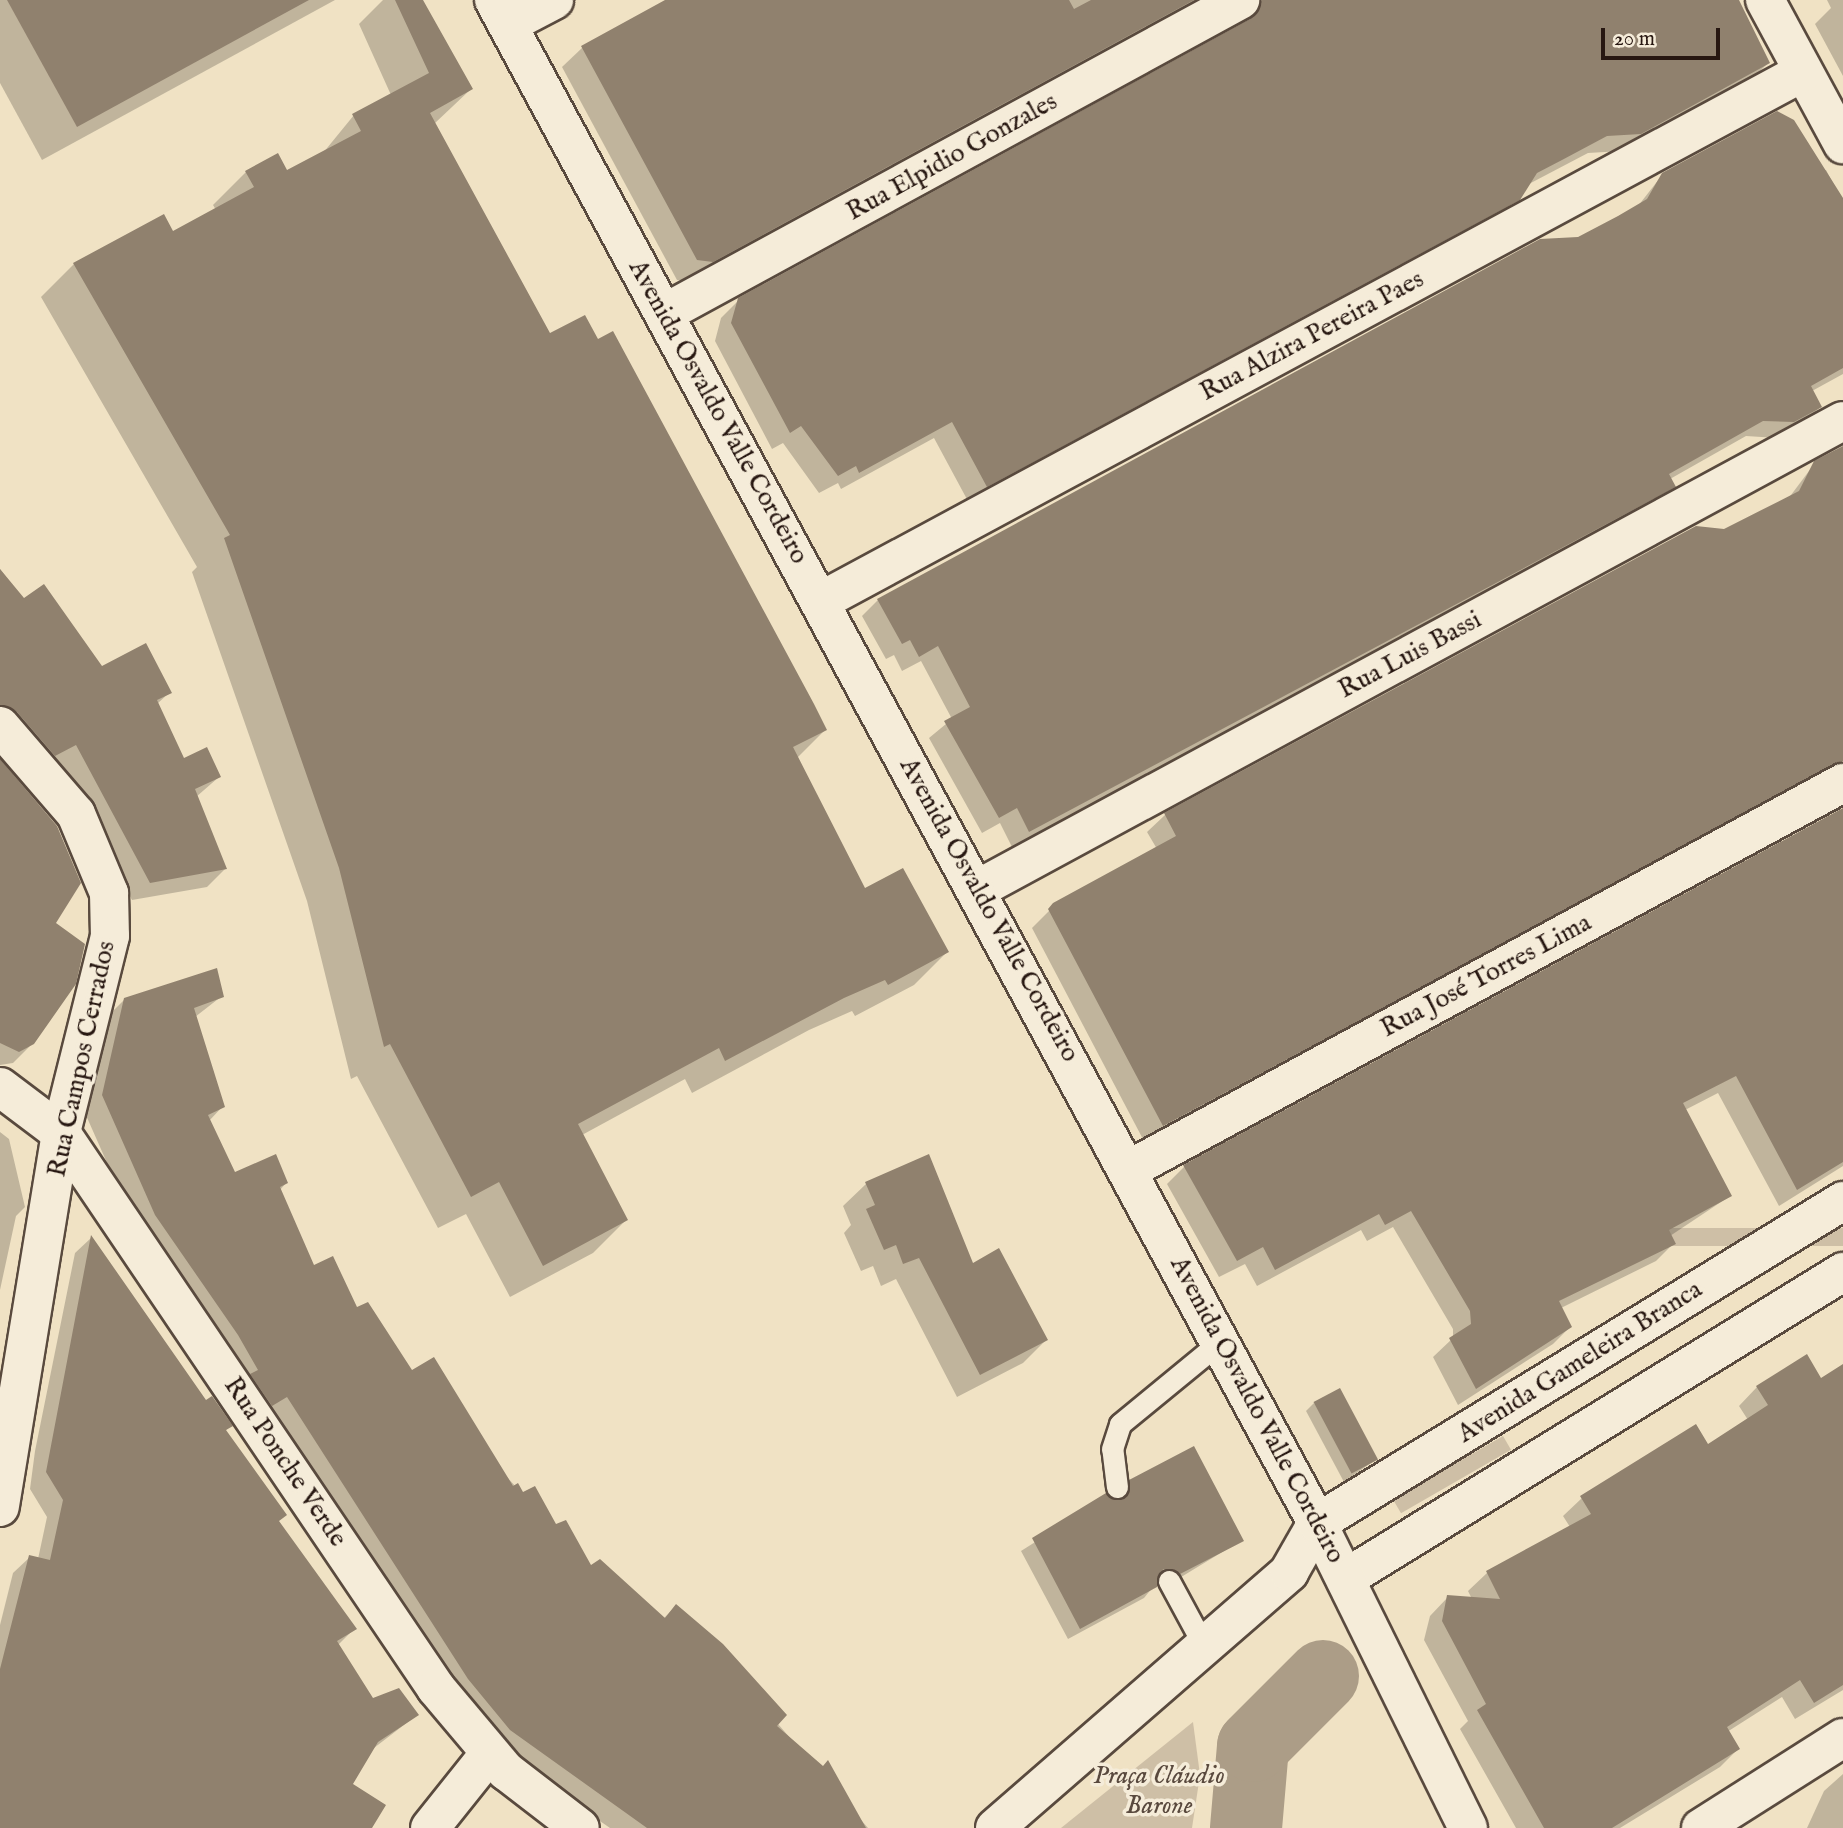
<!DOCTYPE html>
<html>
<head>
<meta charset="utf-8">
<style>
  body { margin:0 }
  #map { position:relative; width:1843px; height:1828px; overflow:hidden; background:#f0e2c4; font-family:"IM FELL English",serif }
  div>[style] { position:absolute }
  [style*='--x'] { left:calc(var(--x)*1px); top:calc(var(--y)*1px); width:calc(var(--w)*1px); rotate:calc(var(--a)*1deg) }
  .green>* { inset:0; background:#cebfa6; transform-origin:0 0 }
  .shadow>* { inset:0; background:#0003 }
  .river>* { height:72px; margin:-36px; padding:0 36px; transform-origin:36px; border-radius:36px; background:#ac9d87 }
  .building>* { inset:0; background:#90816e; transform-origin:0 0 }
  .roads { filter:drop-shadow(2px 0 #594a3e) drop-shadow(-2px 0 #594a3e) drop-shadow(0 2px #594a3e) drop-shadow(0 -2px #594a3e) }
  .service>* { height:21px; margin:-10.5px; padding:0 10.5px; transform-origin:10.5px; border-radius:10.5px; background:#f5ecd9 }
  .minor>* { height:38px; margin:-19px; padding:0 19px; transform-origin:19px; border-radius:19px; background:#f5ecd9 }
  .tertiary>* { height:38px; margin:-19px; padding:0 19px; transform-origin:19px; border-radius:19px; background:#f5ecd9 }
  .secondary>* { height:38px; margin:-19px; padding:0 19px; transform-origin:19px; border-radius:19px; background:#f5ecd9 }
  span { translate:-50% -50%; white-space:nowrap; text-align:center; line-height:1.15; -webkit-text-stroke:7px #f5ecd9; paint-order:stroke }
  .street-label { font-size:26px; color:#271711 }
  .park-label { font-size:26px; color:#59493e; font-style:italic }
  .scale { position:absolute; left:1601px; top:28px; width:119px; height:32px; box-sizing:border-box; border:4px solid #271711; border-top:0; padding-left:9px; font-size:21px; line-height:24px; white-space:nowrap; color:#271711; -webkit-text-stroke:5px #f5ecd9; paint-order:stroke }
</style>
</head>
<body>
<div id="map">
  <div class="green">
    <i style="left:1843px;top:1228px;width:18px;height:321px;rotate:90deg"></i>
    <i style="left:1503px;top:1436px;width:16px;height:127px;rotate:60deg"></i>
    <i style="clip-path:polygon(1193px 1722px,1200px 1775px,1192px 1828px,1061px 1828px)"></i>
  </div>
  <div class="shadow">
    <i style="clip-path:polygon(0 0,335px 0,42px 160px,0 83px)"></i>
    <i style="clip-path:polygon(383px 0,421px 0,471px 89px,434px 124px,549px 336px,825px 730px,796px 759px,864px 891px,947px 952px,914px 985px,855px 1016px,852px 1011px,809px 1030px,692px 1093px,685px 1079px,582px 1135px,626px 1220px,593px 1253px,510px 1297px,466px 1214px,438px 1228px,357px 1076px,351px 1079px,307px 901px,192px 572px,197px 567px,41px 297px,74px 264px,163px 216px,172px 233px,216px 210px,213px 205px,246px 172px,286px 172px,323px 153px,354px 115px,391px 95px,359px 24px)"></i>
    <i style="clip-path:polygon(669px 0,1217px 0,692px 281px,677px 280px,562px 67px,582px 48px)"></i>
    <i style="clip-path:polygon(1326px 0,1735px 0,1768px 63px,1750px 81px,1622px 151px,1588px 153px,1527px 185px,1500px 217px,969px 503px,934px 438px,841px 489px,838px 483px,819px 493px,783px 443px,772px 449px,715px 341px,721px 318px,739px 300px)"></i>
    <i style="clip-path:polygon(1827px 0,1843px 0,1843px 76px,1815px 24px,1831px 8px)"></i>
    <i style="clip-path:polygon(1826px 170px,1843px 202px,1843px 374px,1812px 391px,1820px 407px,1804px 423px,1777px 438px,1746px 436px,1670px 479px,1673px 486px,1657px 502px,1012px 847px,1000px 823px,982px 833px,929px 738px,952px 719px,921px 661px,902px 671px,894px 655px,886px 659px,862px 616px,878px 600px,1578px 239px,1638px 206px,1663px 174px)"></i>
    <i style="clip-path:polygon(1843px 448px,1843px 753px,1810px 783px,1145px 1143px,1032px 928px,1049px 911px,1157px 849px,1147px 832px,1165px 815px,1788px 499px,1815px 463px)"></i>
    <i style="clip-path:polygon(0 569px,24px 600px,101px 668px,170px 692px,157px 704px,184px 760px,219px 777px,196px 797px,225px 869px,207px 887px,132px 900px,58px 762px,36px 773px,0 733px)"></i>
    <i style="clip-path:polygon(0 762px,74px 983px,29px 1047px,13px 1063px,0 1065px)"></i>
    <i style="clip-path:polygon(1843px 810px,1843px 1166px,1779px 1206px,1718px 1093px,1685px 1110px,1730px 1196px,1670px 1236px,1674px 1243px,1656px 1261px,1561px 1308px,1570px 1327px,1553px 1344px,1458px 1405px,1433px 1357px,1453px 1338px,1453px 1329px,1393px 1227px,1367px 1241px,1361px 1230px,1257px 1286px,1245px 1264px,1219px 1277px,1167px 1184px,1185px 1166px)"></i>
    <i style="clip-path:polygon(222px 996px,195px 1017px,223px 1106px,209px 1121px,234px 1175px,286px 1183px,280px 1190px,313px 1267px,590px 1567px,663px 1619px,676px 1606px,868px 1828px,610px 1828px,493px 1747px,138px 1233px,85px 1113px,107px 1017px,125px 999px)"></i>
    <i style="clip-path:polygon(0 1132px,9px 1139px,25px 1207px,16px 1216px,0 1290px)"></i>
    <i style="clip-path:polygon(928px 1157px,972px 1265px,1046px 1340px,1023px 1363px,957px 1397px,896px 1279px,881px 1286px,873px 1266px,861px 1271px,844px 1233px,851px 1225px,843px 1206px,866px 1184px)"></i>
    <i style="clip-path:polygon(91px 1238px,205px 1402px,230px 1426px,225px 1431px,277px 1522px,354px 1629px,337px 1646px,372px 1700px,417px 1715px,370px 1751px,350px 1784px,371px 1828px,0 1828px,0 1625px,13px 1573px,30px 1557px,38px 1559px,47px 1517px,30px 1489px,35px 1451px,75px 1253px)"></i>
    <i style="clip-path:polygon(1843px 1366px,1843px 1690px,1795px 1719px,1782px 1697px,1727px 1732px,1738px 1749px,1720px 1767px,1620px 1828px,1516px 1828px,1460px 1729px,1468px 1721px,1424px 1640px,1430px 1616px,1448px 1597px,1472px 1599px,1468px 1591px,1487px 1573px,1570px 1527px,1563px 1516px,1582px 1498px,1708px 1446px,1748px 1420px,1739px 1406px,1757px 1387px,1821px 1380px)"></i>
    <i style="clip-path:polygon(1314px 1403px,1375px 1460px,1344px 1482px,1306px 1411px)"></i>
    <i style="clip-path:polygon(1130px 1482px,1242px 1540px,1168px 1585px,1157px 1582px,1144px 1598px,1068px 1639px,1021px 1551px)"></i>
    <i style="clip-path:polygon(1843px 1774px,1843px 1828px,1807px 1828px,1824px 1791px)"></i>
  </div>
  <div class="river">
    <i style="--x:1246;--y:1828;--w:82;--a:-85.1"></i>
    <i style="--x:1253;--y:1746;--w:99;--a:-45"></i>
  </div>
  <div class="building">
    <i style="clip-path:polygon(7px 0,309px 0,77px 127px)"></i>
    <i style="clip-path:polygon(395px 0,423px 0,473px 89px,430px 113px,550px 333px,585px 315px,598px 339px,613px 331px,814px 704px,827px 730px,793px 747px,865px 888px,903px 868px,949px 952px,888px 985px,885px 980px,844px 998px,725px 1061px,719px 1048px,578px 1124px,628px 1220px,543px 1266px,499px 1182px,471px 1197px,390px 1044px,384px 1047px,339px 868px,224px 538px,230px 535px,73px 263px,164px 214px,173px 231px,254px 187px,245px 171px,278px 153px,287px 170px,361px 131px,352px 114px,429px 73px)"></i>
    <i style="clip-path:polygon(665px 0,1069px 0,1074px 9px,1091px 0,1194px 0,713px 262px,697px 260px,581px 46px)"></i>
    <i style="clip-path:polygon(1262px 0,1739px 0,1770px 63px,1641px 134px,1607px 136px,1562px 160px,1537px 173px,1520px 200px,987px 487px,952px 422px,859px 473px,856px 466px,838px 476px,801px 426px,790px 433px,731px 323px,738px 298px,1250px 19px)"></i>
    <i style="clip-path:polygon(1777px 111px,1794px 120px,1843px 198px,1843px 368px,1811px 386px,1822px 407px,1794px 422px,1763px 421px,1669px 474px,1676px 487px,1029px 832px,1017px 808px,999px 818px,944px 721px,970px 707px,938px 646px,919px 657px,910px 640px,902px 644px,877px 599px,1540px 239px,1578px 237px,1618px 216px,1647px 199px,1662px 173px)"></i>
    <i style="clip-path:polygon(1843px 446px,1843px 761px,1163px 1126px,1048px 909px,1053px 903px,1176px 836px,1164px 813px,1696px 526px,1724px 529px,1799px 491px,1814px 461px)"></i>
    <i style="clip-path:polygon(0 569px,24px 598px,44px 584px,102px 666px,146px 643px,172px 693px,157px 700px,184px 758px,207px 747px,221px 777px,195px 789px,227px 869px,150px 883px,76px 745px,55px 756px,17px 712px,0 705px)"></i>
    <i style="clip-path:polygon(0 759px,57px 826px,81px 883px,56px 923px,85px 944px,76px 984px,34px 1044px,19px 1052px,0 1043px)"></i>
    <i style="clip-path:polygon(1843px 808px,1843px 1162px,1797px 1190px,1736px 1076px,1683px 1103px,1732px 1196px,1669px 1230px,1676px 1244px,1559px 1301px,1572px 1327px,1476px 1389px,1449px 1338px,1471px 1324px,1470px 1311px,1411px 1211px,1385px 1225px,1379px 1214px,1275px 1270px,1263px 1247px,1237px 1261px,1183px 1165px)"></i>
    <i style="clip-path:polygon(217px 968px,224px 997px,194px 1008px,225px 1107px,208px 1115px,235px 1172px,276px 1154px,288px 1183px,280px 1187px,314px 1265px,333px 1256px,357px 1307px,368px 1302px,412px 1370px,434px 1357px,513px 1486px,518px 1483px,523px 1492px,535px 1486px,556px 1524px,566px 1520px,591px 1565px,600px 1559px,665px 1618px,676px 1604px,723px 1644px,787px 1715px,777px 1726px,823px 1766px,828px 1760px,866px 1828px,647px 1828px,510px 1730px,468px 1679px,287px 1397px,272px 1406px,250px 1374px,258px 1370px,238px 1335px,155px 1215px,102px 1095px,124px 998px)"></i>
    <i style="clip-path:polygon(929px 1154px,973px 1263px,999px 1248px,1048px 1340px,980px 1375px,919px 1258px,903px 1264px,896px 1245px,884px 1250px,866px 1209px,875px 1205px,865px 1182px)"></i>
    <i style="clip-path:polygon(91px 1235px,206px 1400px,212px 1396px,233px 1426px,226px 1430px,287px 1515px,279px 1521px,357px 1629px,337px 1641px,373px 1698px,399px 1688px,419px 1715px,378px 1742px,353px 1784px,386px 1805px,372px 1828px,0 1828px,0 1669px,29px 1555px,50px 1560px,63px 1500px,46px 1472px)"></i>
    <i style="clip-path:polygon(1807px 1354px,1821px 1378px,1843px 1364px,1843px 1685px,1814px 1703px,1800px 1680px,1727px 1727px,1740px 1749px,1612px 1828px,1544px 1828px,1477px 1710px,1486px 1704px,1442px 1621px,1447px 1595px,1500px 1599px,1486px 1571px,1591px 1514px,1580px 1496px,1696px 1424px,1708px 1444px,1768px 1405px,1756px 1386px)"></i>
    <i style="left:1340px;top:1388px;width:81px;height:30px;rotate:62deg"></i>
    <i style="clip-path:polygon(1194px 1446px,1244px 1541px,1180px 1574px,1163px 1569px,1157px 1587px,1080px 1629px,1032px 1538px,1106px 1493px,1124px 1498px,1129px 1480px)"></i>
  </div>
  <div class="roads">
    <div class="service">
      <i style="--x:1117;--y:1487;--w:38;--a:-97"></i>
      <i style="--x:1112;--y:1449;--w:26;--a:-72"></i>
      <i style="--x:1120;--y:1424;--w:131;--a:-39.4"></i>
      <i style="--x:1169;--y:1581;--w:72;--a:61.6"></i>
    </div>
    <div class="minor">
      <i style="--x:1765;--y:0;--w:164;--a:61.6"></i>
      <i style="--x:508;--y:24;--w:52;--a:-27.6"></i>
      <i style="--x:665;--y:313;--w:655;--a:-28.56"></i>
      <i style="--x:821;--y:601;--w:1115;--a:-28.31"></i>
      <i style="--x:0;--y:726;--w:116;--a:49.2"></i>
      <i style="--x:76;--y:814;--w:86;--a:67.3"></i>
      <i style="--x:109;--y:893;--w:43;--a:88.7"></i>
      <i style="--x:110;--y:936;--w:203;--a:104"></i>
      <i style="--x:61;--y:1133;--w:379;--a:99.3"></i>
      <i style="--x:978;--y:889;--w:983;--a:-28.42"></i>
      <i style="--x:0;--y:1087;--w:76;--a:37"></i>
      <i style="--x:61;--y:1133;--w:670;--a:55.95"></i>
      <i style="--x:436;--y:1688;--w:109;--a:49.9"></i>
      <i style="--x:506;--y:1771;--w:93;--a:37.6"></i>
      <i style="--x:1130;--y:1169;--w:811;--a:-28.43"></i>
      <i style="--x:430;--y:1828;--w:95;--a:-51.4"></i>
      <i style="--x:995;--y:1828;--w:390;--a:-41"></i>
      <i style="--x:1289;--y:1572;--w:56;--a:-60.3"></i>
      <i style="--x:1701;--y:1828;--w:168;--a:-32.4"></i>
    </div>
    <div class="tertiary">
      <i style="--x:494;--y:0;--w:1731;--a:61.61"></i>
    </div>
    <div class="secondary">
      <i style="--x:1346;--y:1578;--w:584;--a:-31.62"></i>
      <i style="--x:1468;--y:1828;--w:340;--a:-116.3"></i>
      <i style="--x:1317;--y:1523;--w:617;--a:-31.47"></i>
    </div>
  </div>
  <div class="street-label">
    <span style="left:952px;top:157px;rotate:-29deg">Rua Elpidio Gonzales</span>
    <span style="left:1312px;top:336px;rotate:-28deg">Rua Alzira Pereira Paes</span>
    <span style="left:718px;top:412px;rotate:61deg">Avenida Osvaldo Valle Cordeiro</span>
    <span style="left:1410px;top:655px;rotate:-28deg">Rua Luis Bassi</span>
    <span style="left:989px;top:910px;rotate:61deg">Avenida Osvaldo Valle Cordeiro</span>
    <span style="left:1486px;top:976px;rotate:-28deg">Rua José Torres Lima</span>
    <span style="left:82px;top:1059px;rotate:-78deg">Rua Campos Cerrados</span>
    <span style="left:1580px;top:1362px;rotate:-32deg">Avenida Gameleira Branca</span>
    <span style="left:1257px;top:1410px;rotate:62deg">Avenida Osvaldo Valle Cordeiro</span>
    <span style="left:285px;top:1462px;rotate:56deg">Rua Ponche Verde</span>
  </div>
  <div class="park-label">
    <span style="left:1159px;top:1791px">Praça Cláudio<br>Barone</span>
  </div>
  <div class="scale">20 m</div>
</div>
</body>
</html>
